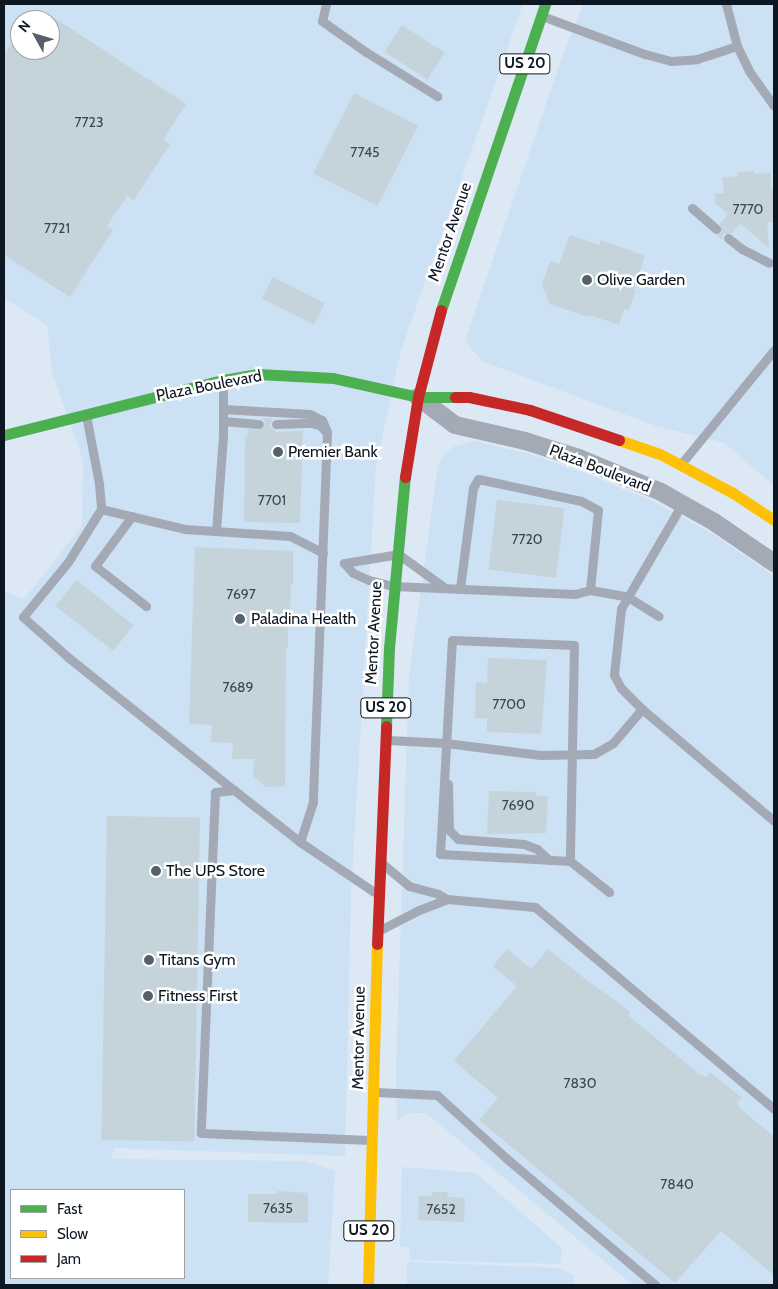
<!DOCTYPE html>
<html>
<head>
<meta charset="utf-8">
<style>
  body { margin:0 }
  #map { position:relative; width:778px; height:1289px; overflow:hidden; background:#dce8f4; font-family:Cabin,sans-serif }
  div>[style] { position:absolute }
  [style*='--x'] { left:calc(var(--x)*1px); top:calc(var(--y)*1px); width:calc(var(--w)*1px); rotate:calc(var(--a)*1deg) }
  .built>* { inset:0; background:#cce1f4 }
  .building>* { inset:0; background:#c5d3db; transform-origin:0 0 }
  .lane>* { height:9px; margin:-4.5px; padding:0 4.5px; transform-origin:4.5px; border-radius:4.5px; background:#a3aab6 }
  .street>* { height:18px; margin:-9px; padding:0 9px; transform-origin:9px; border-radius:9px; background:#a3aab6 }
  .fast>* { height:11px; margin:-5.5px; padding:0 5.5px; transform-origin:5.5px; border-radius:5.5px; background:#4caf50 }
  .slow>* { height:11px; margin:-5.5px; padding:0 5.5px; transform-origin:5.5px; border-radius:5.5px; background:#ffc107 }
  .jam>* { height:11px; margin:-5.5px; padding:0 5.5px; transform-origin:5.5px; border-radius:5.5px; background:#c62828 }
  .dots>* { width:14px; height:14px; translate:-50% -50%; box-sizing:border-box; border:2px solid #fff; border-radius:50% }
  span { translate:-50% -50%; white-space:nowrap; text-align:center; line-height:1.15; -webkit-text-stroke:5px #fff; paint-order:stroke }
  .number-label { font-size:14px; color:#3b4650 }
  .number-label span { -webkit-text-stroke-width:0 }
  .shield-label span { padding:1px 4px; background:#fff; border:1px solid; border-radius:4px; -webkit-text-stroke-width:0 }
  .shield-label { font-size:15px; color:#0d1721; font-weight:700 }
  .street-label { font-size:16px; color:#0d1721 }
  .poi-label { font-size:16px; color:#0d1721 }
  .left { translate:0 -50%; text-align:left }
  .frame { position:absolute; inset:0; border:5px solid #0d1721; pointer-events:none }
  .legend { position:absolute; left:10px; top:1189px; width:175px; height:90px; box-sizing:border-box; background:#fff; border:1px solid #9ea2a6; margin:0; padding:6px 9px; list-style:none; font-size:15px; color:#0d1721 }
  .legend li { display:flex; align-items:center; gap:10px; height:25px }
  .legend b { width:25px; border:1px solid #9ea2a6 }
  .north { position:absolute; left:10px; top:10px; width:50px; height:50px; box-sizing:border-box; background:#fff; border:1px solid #9ea2a6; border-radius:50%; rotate:309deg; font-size:14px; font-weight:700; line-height:20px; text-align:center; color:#0d1721 }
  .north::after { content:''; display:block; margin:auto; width:18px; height:22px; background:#55606b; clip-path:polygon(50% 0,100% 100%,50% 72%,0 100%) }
</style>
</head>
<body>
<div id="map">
  <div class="built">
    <i style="clip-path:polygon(evenodd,4px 4px,523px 4px,401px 350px,376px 466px,351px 894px,345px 1156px,114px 1148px,111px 1159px,305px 1161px,335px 1171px,328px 1285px,4px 1285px,4px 591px,24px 599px,82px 526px,83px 460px,52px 372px,47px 325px,4px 298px,4px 4px,20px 20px,50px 20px,50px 50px,20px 50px,20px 20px,4px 4px,11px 1190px,184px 1190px,184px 1278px,11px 1278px,11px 1190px)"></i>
    <i style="clip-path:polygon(583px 4px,774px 4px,774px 486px,725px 443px,656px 426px,482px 361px,465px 341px,561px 60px)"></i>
    <i style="clip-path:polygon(475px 441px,529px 454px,590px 475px,652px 501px,711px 533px,774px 576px,774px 1285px,633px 1285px,426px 1113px,409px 1113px,397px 1121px,396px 1070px,409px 676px,438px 465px,444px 455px,453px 447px)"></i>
    <i style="clip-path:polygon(402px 1167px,476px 1173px,562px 1248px,560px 1264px,410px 1260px,409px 1247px,400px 1246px)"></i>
    <i style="clip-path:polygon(407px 1262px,559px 1268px,573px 1275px,573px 1285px,407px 1285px)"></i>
  </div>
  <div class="building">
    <i style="clip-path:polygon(50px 15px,186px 104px,163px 140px,170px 144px,134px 200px,127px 196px,107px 226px,113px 230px,70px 297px,4px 255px,4px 55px,20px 31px,20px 50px,50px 50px)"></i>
    <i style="left:402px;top:25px;width:51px;height:32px;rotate:33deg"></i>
    <i style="left:354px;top:93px;width:72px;height:90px;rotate:27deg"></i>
    <i style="clip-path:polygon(754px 171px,755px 174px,771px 173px,771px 189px,774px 189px,774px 222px,767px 222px,769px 248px,740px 223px,732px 233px,723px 234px,722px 240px,717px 235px,721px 233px,720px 224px,728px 214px,716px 204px,715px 194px,724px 193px,722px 178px,738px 176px,737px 172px)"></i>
    <i style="clip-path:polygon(570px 235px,599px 245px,601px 240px,645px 256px,633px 290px,636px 291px,629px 310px,624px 309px,619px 325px,590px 315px,588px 317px,550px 304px,542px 285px,550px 261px,559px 264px)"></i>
    <i style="left:273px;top:277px;width:58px;height:24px;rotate:27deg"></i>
    <i style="clip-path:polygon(262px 418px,273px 418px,270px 425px,276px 432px,303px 431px,300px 523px,244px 522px,245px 438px,247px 438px,248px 429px,259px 430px,264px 428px,265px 422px)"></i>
    <i style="left:497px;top:500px;width:68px;height:70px;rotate:7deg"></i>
    <i style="clip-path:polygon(195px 547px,293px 551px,293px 584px,291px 585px,290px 617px,288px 616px,288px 648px,286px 649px,285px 786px,266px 787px,253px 776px,254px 759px,232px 759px,233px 743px,211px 742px,212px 725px,189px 724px)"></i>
    <i style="left:76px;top:580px;width:73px;height:33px;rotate:38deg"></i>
    <i style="clip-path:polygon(488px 658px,547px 660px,541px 734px,487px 732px,487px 718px,475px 718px,476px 682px,487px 683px)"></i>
    <i style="clip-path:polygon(489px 791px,536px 792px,535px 796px,548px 796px,546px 833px,487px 834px)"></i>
    <i style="left:107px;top:816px;width:93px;height:324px;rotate:1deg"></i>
    <i style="clip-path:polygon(507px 949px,531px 969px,548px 949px,585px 979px,630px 1011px,629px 1016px,699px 1074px,706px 1077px,710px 1072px,742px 1098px,737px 1103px,741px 1109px,774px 1137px,774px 1275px,721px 1231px,675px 1283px,479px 1120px,498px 1098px,454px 1061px,517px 986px,493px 966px)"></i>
    <i style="clip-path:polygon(277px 1191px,308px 1193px,308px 1223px,248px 1222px,248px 1194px,277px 1194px)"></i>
    <i style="clip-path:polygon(432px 1192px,447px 1192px,448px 1197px,465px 1198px,464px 1222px,418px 1220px,419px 1196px,432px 1196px)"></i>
  </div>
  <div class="lane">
    <i style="--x:326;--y:4;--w:17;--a:103"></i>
    <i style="--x:322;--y:21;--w:54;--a:35.2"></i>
    <i style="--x:366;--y:52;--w:84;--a:31.8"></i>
    <i style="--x:726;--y:4;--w:43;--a:75.3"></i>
    <i style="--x:737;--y:46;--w:28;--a:64"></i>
    <i style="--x:749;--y:71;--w:43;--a:54.5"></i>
    <i style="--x:542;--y:16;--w:110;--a:20.3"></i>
    <i style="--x:645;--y:54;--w:27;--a:15"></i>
    <i style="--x:671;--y:61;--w:26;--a:-4"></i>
    <i style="--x:697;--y:59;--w:42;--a:-18"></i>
    <i style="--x:692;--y:208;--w:32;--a:41"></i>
    <i style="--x:728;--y:238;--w:18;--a:38"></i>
    <i style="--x:742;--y:249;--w:30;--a:27"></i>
    <i style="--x:223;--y:409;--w:87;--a:3.3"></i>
    <i style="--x:310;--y:414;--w:13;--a:27"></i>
    <i style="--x:322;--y:420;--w:13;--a:67"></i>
    <i style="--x:327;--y:432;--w:370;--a:92.2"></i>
    <i style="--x:313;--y:802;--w:42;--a:108"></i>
    <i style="--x:86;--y:415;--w:70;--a:79.3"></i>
    <i style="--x:99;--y:484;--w:25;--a:85"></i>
    <i style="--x:101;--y:509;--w:62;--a:121.9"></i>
    <i style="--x:68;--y:562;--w:71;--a:129.3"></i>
    <i style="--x:23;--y:617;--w:62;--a:41.7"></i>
    <i style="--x:69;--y:658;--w:211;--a:38.7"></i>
    <i style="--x:234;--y:790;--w:84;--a:38.2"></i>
    <i style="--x:300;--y:842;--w:89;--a:34"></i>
    <i style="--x:223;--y:421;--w:36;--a:5"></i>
    <i style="--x:276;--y:424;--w:36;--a:-2"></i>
    <i style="--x:312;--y:423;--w:9;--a:18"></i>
    <i style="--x:321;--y:426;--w:8;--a:50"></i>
    <i style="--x:681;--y:464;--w:147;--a:-50.8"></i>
    <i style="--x:682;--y:504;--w:121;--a:120.2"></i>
    <i style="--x:621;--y:609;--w:66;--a:96.1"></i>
    <i style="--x:614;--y:675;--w:15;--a:62"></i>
    <i style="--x:621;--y:688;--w:30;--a:45"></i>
    <i style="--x:642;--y:709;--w:173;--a:40.3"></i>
    <i style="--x:101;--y:509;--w:86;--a:13.4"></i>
    <i style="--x:185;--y:529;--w:105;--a:3.8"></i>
    <i style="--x:290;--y:536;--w:37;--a:27"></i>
    <i style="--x:132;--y:516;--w:62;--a:126.5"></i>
    <i style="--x:95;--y:566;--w:65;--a:38.1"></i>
    <i style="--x:216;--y:531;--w:96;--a:-85.8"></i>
    <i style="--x:223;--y:435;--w:53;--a:-90"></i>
    <i style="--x:393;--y:555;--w:50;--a:170.7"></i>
    <i style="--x:344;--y:563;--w:13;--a:48"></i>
    <i style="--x:353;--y:573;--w:17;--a:24"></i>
    <i style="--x:369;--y:580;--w:25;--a:14"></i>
    <i style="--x:393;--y:586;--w:182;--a:2.5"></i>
    <i style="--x:575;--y:594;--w:16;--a:-15"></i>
    <i style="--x:590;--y:590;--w:80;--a:-84.3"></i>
    <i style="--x:598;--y:510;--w:19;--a:-152"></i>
    <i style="--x:581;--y:501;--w:105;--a:-167.9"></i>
    <i style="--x:478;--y:479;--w:10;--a:119"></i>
    <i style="--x:473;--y:488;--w:101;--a:97.4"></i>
    <i style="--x:401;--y:556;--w:54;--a:36"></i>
    <i style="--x:590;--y:590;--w:39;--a:10"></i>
    <i style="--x:628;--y:597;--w:36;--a:32"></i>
    <i style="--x:388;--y:740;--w:58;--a:3"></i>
    <i style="--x:446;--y:743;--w:95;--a:7.3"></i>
    <i style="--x:540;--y:755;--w:54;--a:-1.1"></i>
    <i style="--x:594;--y:754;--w:22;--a:-30"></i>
    <i style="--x:613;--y:743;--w:45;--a:-49.5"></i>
    <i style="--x:448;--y:784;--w:46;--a:88.8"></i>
    <i style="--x:449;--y:830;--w:13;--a:45"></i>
    <i style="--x:458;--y:839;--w:66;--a:4.3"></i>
    <i style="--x:524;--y:844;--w:14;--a:21"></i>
    <i style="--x:537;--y:849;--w:16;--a:43"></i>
    <i style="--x:234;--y:790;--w:19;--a:174"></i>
    <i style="--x:215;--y:792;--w:341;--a:92.4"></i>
    <i style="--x:201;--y:1133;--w:169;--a:2.4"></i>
    <i style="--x:570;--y:861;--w:130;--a:-176.9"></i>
    <i style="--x:440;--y:854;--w:214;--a:-86.8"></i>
    <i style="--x:452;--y:640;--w:122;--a:2.3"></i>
    <i style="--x:574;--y:645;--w:216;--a:91.1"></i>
    <i style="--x:570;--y:861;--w:50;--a:38.5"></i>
    <i style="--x:384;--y:865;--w:33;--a:40"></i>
    <i style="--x:409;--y:886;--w:30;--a:15"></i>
    <i style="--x:438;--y:894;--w:10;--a:29"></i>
    <i style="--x:447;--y:899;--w:88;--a:5.2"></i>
    <i style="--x:535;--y:907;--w:313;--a:40.2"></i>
    <i style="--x:382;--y:929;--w:42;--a:-27.2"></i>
    <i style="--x:419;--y:910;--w:30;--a:-21"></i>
    <i style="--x:376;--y:1092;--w:61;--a:2.8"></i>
    <i style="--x:437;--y:1095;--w:93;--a:42.4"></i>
    <i style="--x:506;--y:1158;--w:196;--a:40.4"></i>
  </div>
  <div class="street">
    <i style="--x:418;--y:397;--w:46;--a:37.1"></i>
    <i style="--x:455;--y:425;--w:72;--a:12.9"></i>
    <i style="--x:525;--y:441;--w:57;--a:17.5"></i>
    <i style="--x:579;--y:458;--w:89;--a:22.5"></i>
    <i style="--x:661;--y:492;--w:61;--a:29.5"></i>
    <i style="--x:714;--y:522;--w:73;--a:34.3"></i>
  </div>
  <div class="fast">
    <i style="--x:441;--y:310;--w:323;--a:-71.2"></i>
    <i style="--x:4;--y:435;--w:226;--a:-14.1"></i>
    <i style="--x:223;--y:380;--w:36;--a:-10"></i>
    <i style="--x:258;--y:374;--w:75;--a:3.1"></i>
    <i style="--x:333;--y:378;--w:87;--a:12.6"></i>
    <i style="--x:418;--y:397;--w:37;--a:0"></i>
    <i style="--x:386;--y:726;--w:78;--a:-87.8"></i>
    <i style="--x:389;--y:648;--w:172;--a:-84.7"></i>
  </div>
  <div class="slow">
    <i style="--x:619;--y:440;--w:43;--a:18.9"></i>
    <i style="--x:660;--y:454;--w:83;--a:28.1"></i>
    <i style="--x:733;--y:493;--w:49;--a:33.4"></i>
    <i style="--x:368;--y:1285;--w:341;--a:-88.5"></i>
  </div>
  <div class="jam">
    <i style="--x:455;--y:397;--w:14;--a:0"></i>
    <i style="--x:469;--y:397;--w:62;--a:12"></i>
    <i style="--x:530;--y:410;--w:94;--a:18.6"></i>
    <i style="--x:405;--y:477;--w:81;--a:-80.8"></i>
    <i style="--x:418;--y:397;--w:90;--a:-75.2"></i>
    <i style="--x:377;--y:944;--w:218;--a:-87.6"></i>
  </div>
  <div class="dots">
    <i style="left:587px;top:280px;background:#55606b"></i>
    <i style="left:278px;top:452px;background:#55606b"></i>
    <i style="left:240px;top:619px;background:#55606b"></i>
    <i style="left:156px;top:871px;background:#55606b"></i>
    <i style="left:149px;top:960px;background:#55606b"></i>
    <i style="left:148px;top:996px;background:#55606b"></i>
  </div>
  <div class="number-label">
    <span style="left:89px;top:122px">7723</span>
    <span style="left:365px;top:152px">7745</span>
    <span style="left:748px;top:209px">7770</span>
    <span style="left:57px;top:228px">7721</span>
    <span style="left:272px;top:500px">7701</span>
    <span style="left:527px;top:539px">7720</span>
    <span style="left:241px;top:594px">7697</span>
    <span style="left:238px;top:687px">7689</span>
    <span style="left:509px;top:704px">7700</span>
    <span style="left:518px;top:805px">7690</span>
    <span style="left:580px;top:1083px">7830</span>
    <span style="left:677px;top:1184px">7840</span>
    <span style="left:278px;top:1208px">7635</span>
    <span style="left:441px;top:1209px">7652</span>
  </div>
  <div class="shield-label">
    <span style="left:525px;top:64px">US 20</span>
    <span style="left:386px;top:708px">US 20</span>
    <span style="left:369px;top:1231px">US 20</span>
  </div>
  <div class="street-label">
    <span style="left:450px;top:232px;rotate:-71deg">Mentor Avenue</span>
    <span style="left:209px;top:386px;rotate:-11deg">Plaza Boulevard</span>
    <span style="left:600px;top:469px;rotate:21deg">Plaza Boulevard</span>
    <span style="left:374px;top:633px;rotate:-87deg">Mentor Avenue</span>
    <span style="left:359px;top:1038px;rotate:-89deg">Mentor Avenue</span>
  </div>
  <div class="poi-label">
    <span class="left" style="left:597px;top:280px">Olive Garden</span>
    <span class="left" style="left:288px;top:452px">Premier Bank</span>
    <span class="left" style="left:251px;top:619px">Paladina Health</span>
    <span class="left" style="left:166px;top:871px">The UPS Store</span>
    <span class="left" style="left:159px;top:960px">Titans Gym</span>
    <span class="left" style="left:158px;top:996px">Fitness First</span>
  </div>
  <div class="frame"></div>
  <ul class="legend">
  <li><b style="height:6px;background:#4caf50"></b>Fast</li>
  <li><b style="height:6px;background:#ffc107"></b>Slow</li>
  <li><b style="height:6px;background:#c62828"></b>Jam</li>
  </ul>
  <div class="north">N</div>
</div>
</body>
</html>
